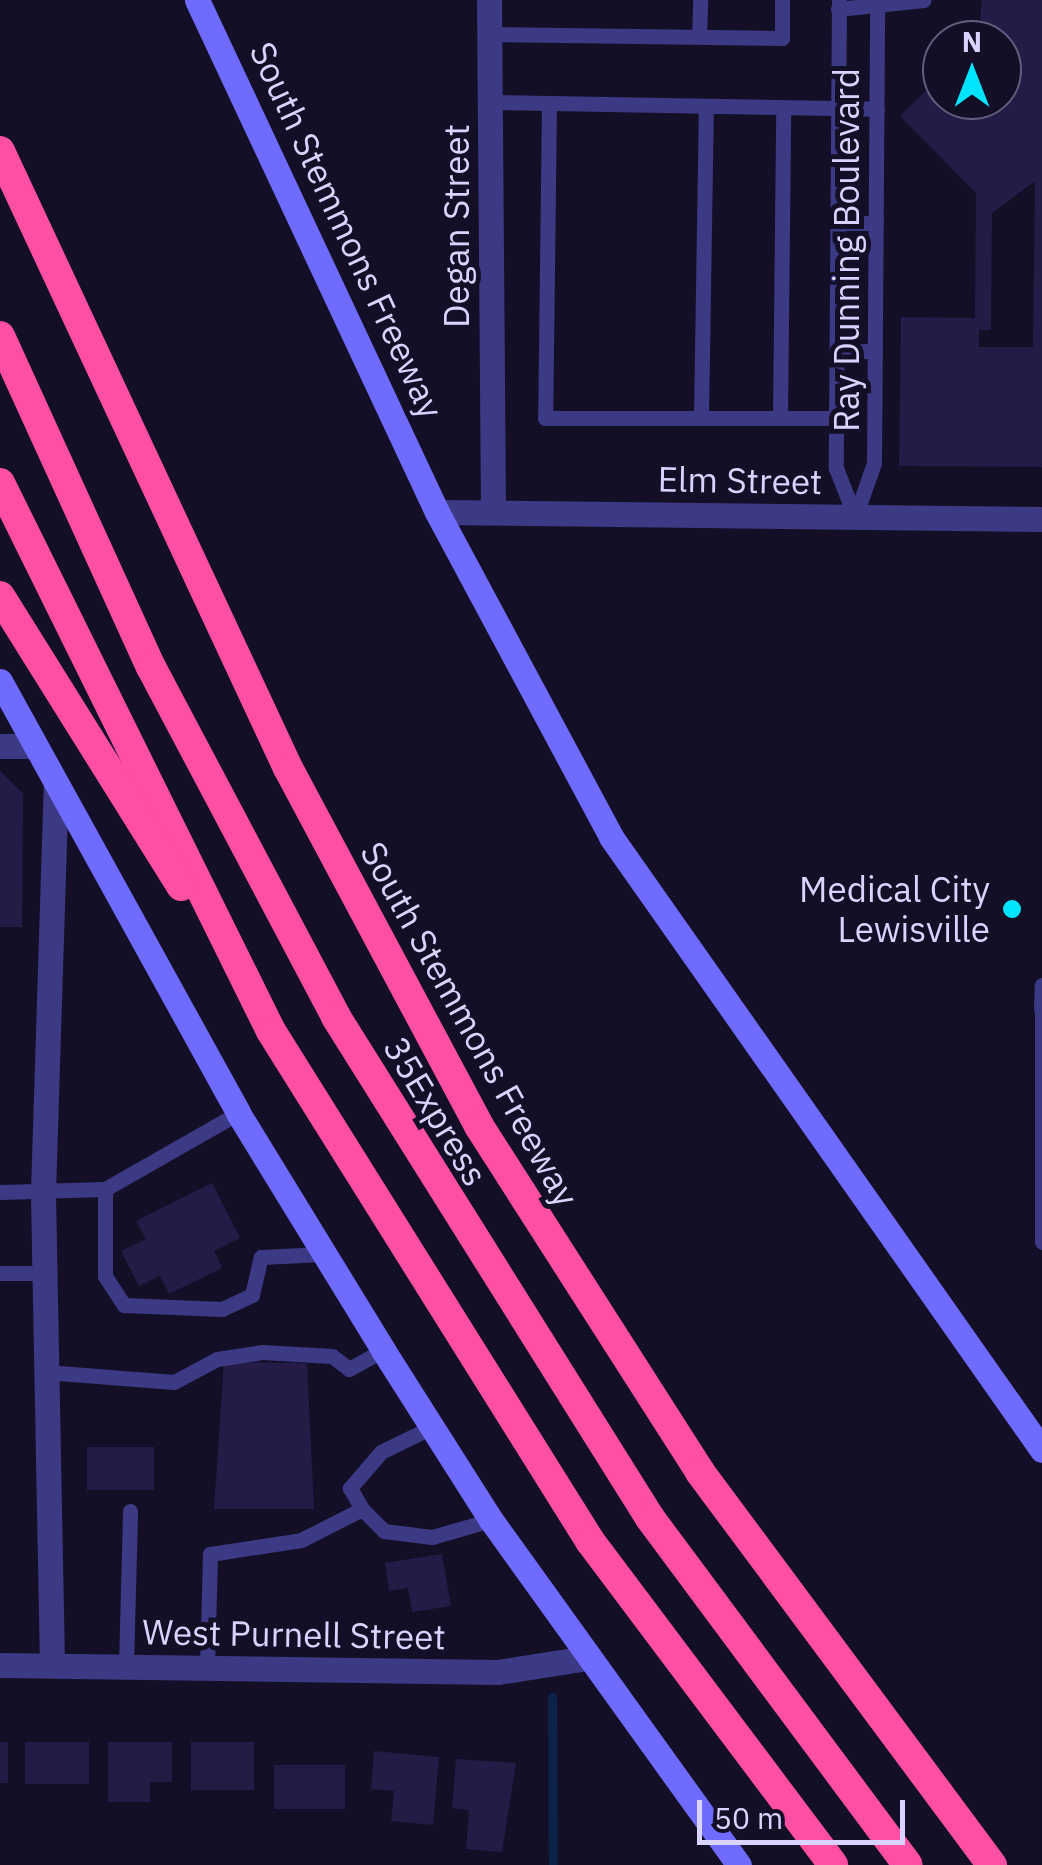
<!DOCTYPE html>
<html>
<head>
<meta charset="utf-8">
<style>
  body { margin:0 }
  #map { position:relative; width:1042px; height:1865px; overflow:hidden; background:#130f26; font-family:"IBM Plex Sans",sans-serif }
  div>[style] { position:absolute }
  [style*='--x'] { left:calc(var(--x)*1px); top:calc(var(--y)*1px); width:calc(var(--w)*1px); rotate:calc(var(--a)*1deg) }
  .stream>* { height:9px; margin:-4.5px; padding:0 4.5px; transform-origin:4.5px; border-radius:4.5px; background:#0c2248 }
  .building>* { inset:0; background:#241b47; transform-origin:0 0 }
  .lane>* { height:15px; margin:-7.5px; padding:0 7.5px; transform-origin:7.5px; border-radius:7.5px; background:#3d3a85 }
  .street>* { height:25px; margin:-12.5px; padding:0 12.5px; transform-origin:12.5px; border-radius:12.5px; background:#3d3a85 }
  .secondary>* { height:25px; margin:-12.5px; padding:0 12.5px; transform-origin:12.5px; border-radius:12.5px; background:#6f6bff }
  .highway>* { height:30px; margin:-15px; padding:0 15px; transform-origin:15px; border-radius:15px; background:#ff4fa3 }
  .dots>* { width:28px; height:28px; translate:-50% -50%; box-sizing:border-box; border:5px solid #130f26; border-radius:50% }
  span { translate:-50% -50%; white-space:nowrap; text-align:center; line-height:1.15; -webkit-text-stroke:10px #130f26; paint-order:stroke }
  .street-label { font-size:35px; color:#d9d4ff }
  .poi-label { font-size:35px; color:#d9d4ff }
  .right { translate:-100% -50%; text-align:right }
  .north { position:absolute; left:922px; top:20px; width:100px; height:100px; box-sizing:border-box; background:#130f26; border:2px solid #625e7d; border-radius:50%; rotate:0deg; font-size:28px; font-weight:700; line-height:40px; text-align:center; color:#d9d4ff }
  .north::after { content:''; display:block; margin:auto; width:35px; height:45px; background:#00e5ff; clip-path:polygon(50% 0,100% 100%,50% 72%,0 100%) }
  .scale { position:absolute; left:697px; top:1800px; width:208px; height:45px; box-sizing:border-box; border:5px solid #d9d4ff; border-top:0; padding-left:12px; font-size:30px; line-height:35px; white-space:nowrap; color:#d9d4ff; -webkit-text-stroke:8px #130f26; paint-order:stroke }
</style>
</head>
<body>
<div id="map">
  <div class="stream">
    <i style="--x:552;--y:1697;--w:168;--a:89.7"></i>
  </div>
  <div class="building">
    <i style="clip-path:polygon(evenodd,982px 0,1042px 0,1042px 467px,899px 466px,901px 317px,975px 318px,976px 193px,900px 116px,942px 75px,942px 100px,1002px 100px,1002px 40px,978px 40px,982px 0,1035px 181px,1033px 347px,979px 347px,979px 330px,991px 330px,992px 213px,1035px 181px)"></i>
    <i style="clip-path:polygon(0 771px,23px 794px,22px 927px,0 927px)"></i>
    <i style="clip-path:polygon(212px 1183px,240px 1238px,214px 1251px,222px 1268px,169px 1294px,160px 1276px,139px 1286px,121px 1251px,146px 1239px,136px 1221px)"></i>
    <i style="clip-path:polygon(224px 1362px,307px 1363px,314px 1509px,214px 1509px)"></i>
    <i style="left:87px;top:1447px;width:67px;height:43px"></i>
    <i style="clip-path:polygon(442px 1554px,451px 1606px,412px 1612px,408px 1588px,389px 1591px,385px 1563px)"></i>
    <i style="left:0;top:1742px;width:8px;height:41px"></i>
    <i style="left:25px;top:1742px;width:64px;height:42px"></i>
    <i style="clip-path:polygon(108px 1742px,172px 1742px,172px 1782px,150px 1782px,150px 1802px,108px 1802px)"></i>
    <i style="left:191px;top:1742px;width:63px;height:48px"></i>
    <i style="clip-path:polygon(374px 1751px,439px 1757px,433px 1825px,391px 1821px,394px 1791px,371px 1789px)"></i>
    <i style="clip-path:polygon(456px 1759px,516px 1763px,502px 1852px,466px 1849px,469px 1810px,452px 1808px)"></i>
    <i style="left:274px;top:1765px;width:71px;height:44px"></i>
  </div>
  <div class="lane">
    <i style="--x:839;--y:0;--w:468;--a:90.4"></i>
    <i style="--x:836;--y:468;--w:53;--a:68.8"></i>
    <i style="--x:838;--y:9;--w:86;--a:-6"></i>
    <i style="--x:489;--y:34;--w:293;--a:0.8"></i>
    <i style="--x:782;--y:38;--w:38;--a:-90"></i>
    <i style="--x:699;--y:37;--w:37;--a:-88"></i>
    <i style="--x:490;--y:102;--w:387;--a:1"></i>
    <i style="--x:549;--y:104;--w:314;--a:90.7"></i>
    <i style="--x:545;--y:418;--w:291;--a:0"></i>
    <i style="--x:837;--y:223;--w:39;--a:0"></i>
    <i style="--x:837;--y:352;--w:38;--a:-2"></i>
    <i style="--x:701;--y:418;--w:310;--a:-89.1"></i>
    <i style="--x:780;--y:418;--w:308;--a:-89.4"></i>
    <i style="--x:855;--y:517;--w:57;--a:-70.6"></i>
    <i style="--x:874;--y:463;--w:463;--a:-89.6"></i>
    <i style="--x:1041;--y:1008;--w:23;--a:-88"></i>
    <i style="--x:1042;--y:1008;--w:234;--a:90"></i>
    <i style="--x:105;--y:1189;--w:87;--a:90"></i>
    <i style="--x:105;--y:1276;--w:35;--a:57"></i>
    <i style="--x:124;--y:1305;--w:98;--a:2.3"></i>
    <i style="--x:222;--y:1309;--w:33;--a:-25"></i>
    <i style="--x:252;--y:1295;--w:39;--a:-77"></i>
    <i style="--x:261;--y:1257;--w:63;--a:-2.7"></i>
    <i style="--x:0;--y:1192;--w:105;--a:-1.6"></i>
    <i style="--x:105;--y:1189;--w:153;--a:-29.7"></i>
    <i style="--x:0;--y:1273;--w:44;--a:0"></i>
    <i style="--x:46;--y:1372;--w:128;--a:4.5"></i>
    <i style="--x:174;--y:1382;--w:49;--a:-28.1"></i>
    <i style="--x:217;--y:1359;--w:46;--a:-8.8"></i>
    <i style="--x:262;--y:1352;--w:70;--a:3.3"></i>
    <i style="--x:332;--y:1356;--w:21;--a:37"></i>
    <i style="--x:349;--y:1369;--w:39;--a:-29"></i>
    <i style="--x:432;--y:1427;--w:57;--a:153.9"></i>
    <i style="--x:381;--y:1452;--w:48;--a:130.7"></i>
    <i style="--x:350;--y:1488;--w:24;--a:60"></i>
    <i style="--x:362;--y:1509;--w:31;--a:45"></i>
    <i style="--x:384;--y:1531;--w:48;--a:7.1"></i>
    <i style="--x:432;--y:1537;--w:61;--a:-16.1"></i>
    <i style="--x:126;--y:1666;--w:155;--a:-88.5"></i>
    <i style="--x:207;--y:1668;--w:114;--a:-88.5"></i>
    <i style="--x:210;--y:1554;--w:92;--a:-8.7"></i>
    <i style="--x:301;--y:1540;--w:68;--a:-26.9"></i>
  </div>
  <div class="street">
    <i style="--x:489;--y:0;--w:512;--a:89.55"></i>
    <i style="--x:437;--y:512;--w:605;--a:0.66"></i>
    <i style="--x:0;--y:746;--w:32;--a:0"></i>
    <i style="--x:0;--y:1665;--w:498;--a:0.8"></i>
    <i style="--x:498;--y:1672;--w:89;--a:-9"></i>
    <i style="--x:52;--y:1665;--w:473;--a:-91.1"></i>
    <i style="--x:43;--y:1192;--w:408;--a:-88.2"></i>
  </div>
  <div class="secondary">
    <i style="--x:197;--y:0;--w:565;--a:64.89"></i>
    <i style="--x:437;--y:512;--w:369;--a:61.8"></i>
    <i style="--x:611;--y:837;--w:749;--a:54.89"></i>
    <i style="--x:0;--y:681;--w:493;--a:61.1"></i>
    <i style="--x:238;--y:1113;--w:278;--a:58.5"></i>
    <i style="--x:383;--y:1350;--w:201;--a:57.6"></i>
    <i style="--x:491;--y:1520;--w:425;--a:54.3"></i>
  </div>
  <div class="highway">
    <i style="--x:0;--y:151;--w:681;--a:64.98"></i>
    <i style="--x:288;--y:768;--w:406;--a:61.9"></i>
    <i style="--x:479;--y:1126;--w:411;--a:57.4"></i>
    <i style="--x:700;--y:1472;--w:490;--a:53.4"></i>
    <i style="--x:0;--y:336;--w:364;--a:65.5"></i>
    <i style="--x:151;--y:667;--w:396;--a:62.1"></i>
    <i style="--x:336;--y:1017;--w:591;--a:57.92"></i>
    <i style="--x:650;--y:1518;--w:432;--a:53.4"></i>
    <i style="--x:0;--y:483;--w:611;--a:63.69"></i>
    <i style="--x:271;--y:1031;--w:602;--a:57.97"></i>
    <i style="--x:590;--y:1541;--w:405;--a:53.1"></i>
    <i style="--x:0;--y:596;--w:342;--a:58"></i>
  </div>
  <div class="dots">
    <i style="left:1012px;top:909px;background:#00e5ff"></i>
  </div>
  <div class="street-label">
    <span style="left:456px;top:226px;rotate:-90deg">Degan Street</span>
    <span style="left:347px;top:230px;rotate:65deg">South Stemmons Freeway</span>
    <span style="left:846px;top:250px;rotate:-90deg">Ray Dunning Boulevard</span>
    <span style="left:740px;top:480px;rotate:1deg">Elm Street</span>
    <span style="left:470px;top:1024px;rotate:61deg">South Stemmons Freeway</span>
    <span style="left:436px;top:1111px;rotate:59deg">35Express</span>
    <span style="left:294px;top:1634px;rotate:1deg">West Purnell Street</span>
  </div>
  <div class="poi-label">
    <span class="right" style="left:990px;top:909px">Medical City<br>Lewisville</span>
  </div>
  <div class="north">N</div>
  <div class="scale">50 m</div>
</div>
</body>
</html>
